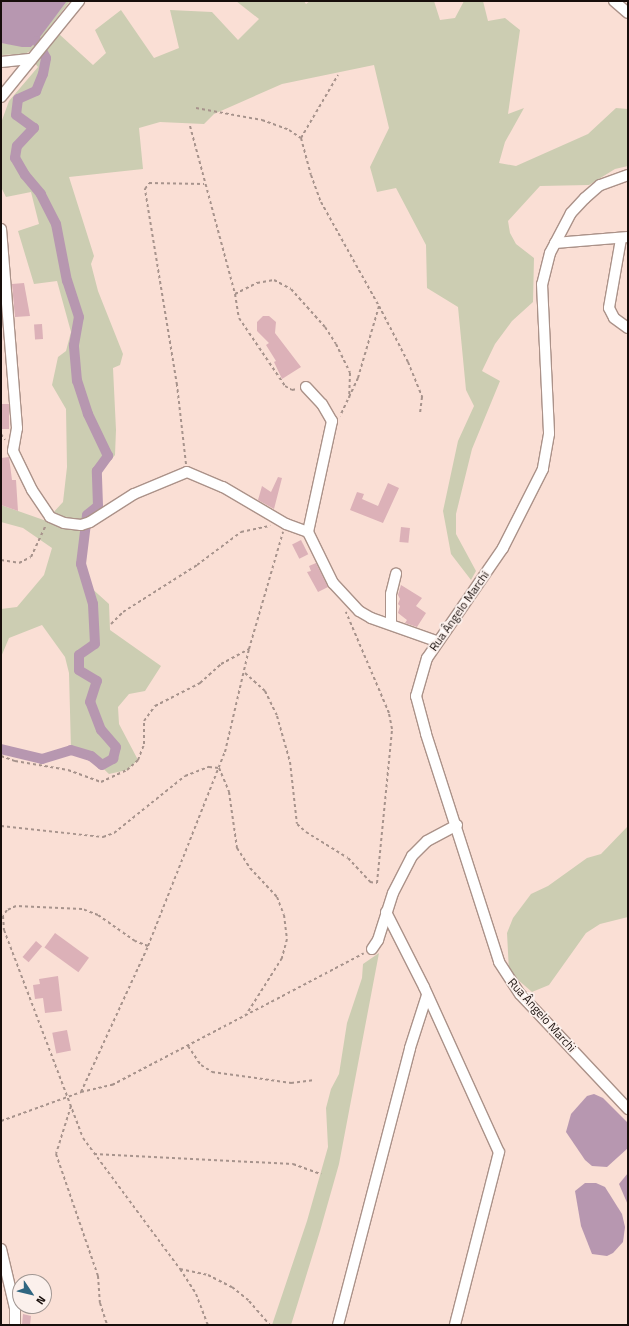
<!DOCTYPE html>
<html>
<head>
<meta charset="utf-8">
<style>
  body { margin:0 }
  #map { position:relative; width:629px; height:1326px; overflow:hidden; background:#fadfd5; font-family:"Titillium Web",sans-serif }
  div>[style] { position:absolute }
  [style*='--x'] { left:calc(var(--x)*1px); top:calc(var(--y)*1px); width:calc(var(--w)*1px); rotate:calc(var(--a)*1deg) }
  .green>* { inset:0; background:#cccdb2 }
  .water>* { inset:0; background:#b797b0 }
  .canal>* { height:10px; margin:-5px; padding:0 5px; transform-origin:5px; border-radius:5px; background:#b797b0 }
  .building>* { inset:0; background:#dcb1b8; transform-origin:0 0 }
  .path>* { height:2px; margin-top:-1px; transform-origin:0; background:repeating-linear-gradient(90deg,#a7938c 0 3px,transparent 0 6px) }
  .roads { filter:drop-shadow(1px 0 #ab9289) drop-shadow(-1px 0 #ab9289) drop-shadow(0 1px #ab9289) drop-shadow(0 -1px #ab9289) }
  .minor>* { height:10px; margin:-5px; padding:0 5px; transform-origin:5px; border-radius:5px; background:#fff }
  span { translate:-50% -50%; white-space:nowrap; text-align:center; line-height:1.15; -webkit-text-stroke:3.5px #fbf0ec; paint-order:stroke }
  .street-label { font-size:12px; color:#170e0b }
  .frame { position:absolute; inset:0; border:2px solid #170e0b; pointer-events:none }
  .north { position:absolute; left:12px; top:1274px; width:40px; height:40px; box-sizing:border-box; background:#fbf0ec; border:1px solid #a09692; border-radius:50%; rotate:125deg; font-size:11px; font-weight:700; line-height:16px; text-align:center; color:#170e0b }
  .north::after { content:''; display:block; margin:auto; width:14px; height:18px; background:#306681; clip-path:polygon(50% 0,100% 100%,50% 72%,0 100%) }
</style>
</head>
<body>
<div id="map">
  <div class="green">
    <i style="clip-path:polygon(67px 1px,70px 1px,32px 50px,25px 54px,1px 55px,1px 43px,31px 47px)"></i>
    <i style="clip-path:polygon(236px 1px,304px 1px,306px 4px,310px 1px,434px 1px,440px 20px,455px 18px,464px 1px,483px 1px,488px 21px,505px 18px,520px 30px,508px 114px,524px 108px,505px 142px,499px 163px,516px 166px,588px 134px,616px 108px,628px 109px,628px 166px,615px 169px,589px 185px,540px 186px,508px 221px,510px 233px,516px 244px,534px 258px,533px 302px,512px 321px,495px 344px,482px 371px,500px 381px,472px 449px,456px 514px,456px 534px,476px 571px,471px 580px,451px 554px,443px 511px,458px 441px,474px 406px,466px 390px,458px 307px,427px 288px,426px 245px,396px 188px,377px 192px,370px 167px,389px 128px,374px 65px,282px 84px,214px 114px,204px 124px,160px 122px,139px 128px,143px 169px,69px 177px,94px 256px,91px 264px,98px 291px,123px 354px,120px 365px,113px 368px,116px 430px,115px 455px,100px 473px,102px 513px,87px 520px,61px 520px,51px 515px,63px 502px,67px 467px,66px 409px,52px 385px,58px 357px,66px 351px,71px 332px,57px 281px,34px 284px,18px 231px,39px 224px,31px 192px,6px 197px,1px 187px,1px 123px,9px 101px,38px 67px,34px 62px,59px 34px,93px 65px,106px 53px,95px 30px,121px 10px,154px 58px,179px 48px,170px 10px,212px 12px,238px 40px,259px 19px)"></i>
    <i style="clip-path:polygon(1px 505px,55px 524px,85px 531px,81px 564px,88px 585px,109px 604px,110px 630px,161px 666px,145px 691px,129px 694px,118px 707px,119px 724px,138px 760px,127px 770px,109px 774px,91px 757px,71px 750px,69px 673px,65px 657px,42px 625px,9px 638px,1px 657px,1px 609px,17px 607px,44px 575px,52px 548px,23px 528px,1px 522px)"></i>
    <i style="clip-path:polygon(628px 826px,628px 917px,600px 924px,586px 933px,549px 985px,532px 992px,509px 972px,507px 933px,513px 918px,531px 894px,548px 886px,587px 858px,601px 854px)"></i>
    <i style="clip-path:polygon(379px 953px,339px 1164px,320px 1231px,291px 1325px,272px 1325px,307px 1221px,328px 1147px,326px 1108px,331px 1089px,339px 1074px,347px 1023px,362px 978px,363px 964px)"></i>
  </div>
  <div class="water">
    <i style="clip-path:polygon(1px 1px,67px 1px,37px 41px,31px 47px,22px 47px,1px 43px)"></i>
    <i style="clip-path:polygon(594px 1094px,603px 1098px,628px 1123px,628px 1148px,607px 1167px,592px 1166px,585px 1160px,566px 1132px,571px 1114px,587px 1096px)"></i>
    <i style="clip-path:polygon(628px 1173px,628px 1205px,619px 1184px)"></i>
    <i style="clip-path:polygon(585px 1183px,596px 1183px,605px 1187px,622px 1214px,625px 1227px,623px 1242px,613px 1253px,607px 1256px,592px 1254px,581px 1226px,575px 1191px)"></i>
  </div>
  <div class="canal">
    <i style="--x:1;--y:749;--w:42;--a:13.7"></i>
    <i style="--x:42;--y:759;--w:30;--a:-17"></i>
    <i style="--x:71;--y:750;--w:21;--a:17"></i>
    <i style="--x:91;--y:756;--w:14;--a:39"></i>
    <i style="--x:102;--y:765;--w:13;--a:-29"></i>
    <i style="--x:113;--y:759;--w:12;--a:-76"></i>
    <i style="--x:116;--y:747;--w:23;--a:-131"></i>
    <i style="--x:101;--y:730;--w:30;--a:-111"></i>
    <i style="--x:90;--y:702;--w:22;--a:-72"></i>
    <i style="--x:97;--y:681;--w:21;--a:-149"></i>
    <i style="--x:79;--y:670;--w:15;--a:-90"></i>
    <i style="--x:79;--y:655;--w:19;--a:-35"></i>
    <i style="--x:95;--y:644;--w:40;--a:-92.9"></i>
    <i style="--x:93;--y:604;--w:42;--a:-106.7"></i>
    <i style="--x:81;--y:564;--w:49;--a:-83"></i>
    <i style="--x:87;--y:515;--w:14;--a:-39"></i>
    <i style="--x:98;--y:506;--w:35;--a:-92"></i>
    <i style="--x:97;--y:471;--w:19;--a:-54"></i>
    <i style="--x:108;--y:456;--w:47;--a:-115.5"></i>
    <i style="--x:88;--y:414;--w:35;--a:-108"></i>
    <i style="--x:77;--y:381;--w:36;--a:-95"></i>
    <i style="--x:74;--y:345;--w:28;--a:-80"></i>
    <i style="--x:79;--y:317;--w:38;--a:-108"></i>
    <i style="--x:67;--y:281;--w:58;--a:-100.9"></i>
    <i style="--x:56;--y:224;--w:34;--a:-117"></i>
    <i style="--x:41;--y:194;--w:25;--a:-130"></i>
    <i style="--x:25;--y:175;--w:20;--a:-120"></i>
    <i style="--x:15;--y:158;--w:12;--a:-81"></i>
    <i style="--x:17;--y:146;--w:25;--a:-47"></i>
    <i style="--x:34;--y:128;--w:22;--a:-144"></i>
    <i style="--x:16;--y:115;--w:16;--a:-83"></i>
    <i style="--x:18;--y:99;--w:20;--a:-24"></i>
    <i style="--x:36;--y:91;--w:18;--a:-68"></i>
    <i style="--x:43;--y:74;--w:16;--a:-79"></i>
    <i style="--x:46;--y:58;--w:19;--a:-118"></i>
  </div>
  <div class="building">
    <i style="clip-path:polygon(24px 283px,30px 316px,15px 317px,12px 284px)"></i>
    <i style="clip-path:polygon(263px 316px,269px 316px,276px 322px,275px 333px,301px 367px,282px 379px,274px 362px,276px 361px,266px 345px,269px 343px,257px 331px,257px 322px)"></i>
    <i style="left:42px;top:324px;width:15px;height:8px;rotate:86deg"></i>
    <i style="left:1px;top:404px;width:8px;height:25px"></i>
    <i style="clip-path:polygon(9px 457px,12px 480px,16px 480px,18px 511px,1px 505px,1px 458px)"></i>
    <i style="clip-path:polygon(278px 477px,282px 478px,274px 509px,258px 500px,262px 486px,271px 492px)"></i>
    <i style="clip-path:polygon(388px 483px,399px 488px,383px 523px,350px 510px,357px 492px,364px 494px,362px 499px,378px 506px)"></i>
    <i style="left:401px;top:527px;width:9px;height:15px;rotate:6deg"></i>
    <i style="left:301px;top:540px;width:16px;height:10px;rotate:63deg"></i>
    <i style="clip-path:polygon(316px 563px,328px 587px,318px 592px,307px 572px,311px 571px,309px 566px)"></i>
    <i style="clip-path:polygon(401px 585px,422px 598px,416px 606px,426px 613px,417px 627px,405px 623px,407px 620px,398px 613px,400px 606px,398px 604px,400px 599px,398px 595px)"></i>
    <i style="left:55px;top:933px;width:42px;height:18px;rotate:36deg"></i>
    <i style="left:36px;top:941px;width:8px;height:21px;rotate:40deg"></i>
    <i style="clip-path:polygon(58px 976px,62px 1011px,45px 1013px,43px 998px,35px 999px,33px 985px,40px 984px,39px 979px)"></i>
    <i style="left:67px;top:1030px;width:21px;height:15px;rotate:79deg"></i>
    <i style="clip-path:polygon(23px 1314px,31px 1316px,30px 1325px,22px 1325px)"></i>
  </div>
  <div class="path">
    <i style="--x:196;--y:108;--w:67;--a:10.3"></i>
    <i style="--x:262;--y:120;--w:29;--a:20"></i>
    <i style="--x:289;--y:130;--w:14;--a:34"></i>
    <i style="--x:301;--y:138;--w:38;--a:75"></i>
    <i style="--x:311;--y:175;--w:29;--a:70"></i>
    <i style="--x:321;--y:202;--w:119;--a:60.9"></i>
    <i style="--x:379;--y:306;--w:75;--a:106.3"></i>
    <i style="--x:358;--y:378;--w:42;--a:115.3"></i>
    <i style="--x:190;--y:126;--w:174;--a:75"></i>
    <i style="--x:235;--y:294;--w:24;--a:81"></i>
    <i style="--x:239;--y:318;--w:82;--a:55.9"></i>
    <i style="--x:285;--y:386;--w:8;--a:30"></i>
    <i style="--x:292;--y:390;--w:5;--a:-11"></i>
    <i style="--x:301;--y:138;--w:73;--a:-59.6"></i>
    <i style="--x:235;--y:294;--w:25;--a:-27"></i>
    <i style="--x:257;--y:283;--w:17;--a:-10"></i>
    <i style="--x:274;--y:280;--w:19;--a:28"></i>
    <i style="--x:291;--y:289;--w:51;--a:48.2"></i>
    <i style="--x:325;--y:327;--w:20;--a:57"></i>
    <i style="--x:336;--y:344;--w:32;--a:64"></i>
    <i style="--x:350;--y:373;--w:25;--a:92"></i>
    <i style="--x:379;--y:306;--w:63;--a:62.6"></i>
    <i style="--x:408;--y:362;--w:38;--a:68"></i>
    <i style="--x:422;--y:397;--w:16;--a:97"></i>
    <i style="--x:1;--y:434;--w:7;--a:56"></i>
    <i style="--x:186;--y:464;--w:80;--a:-96.5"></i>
    <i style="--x:177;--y:385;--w:199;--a:-99.3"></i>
    <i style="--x:145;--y:189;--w:7;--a:-56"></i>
    <i style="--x:149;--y:183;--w:55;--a:1"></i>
    <i style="--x:1;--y:560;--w:18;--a:9"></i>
    <i style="--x:19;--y:563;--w:13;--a:-27"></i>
    <i style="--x:31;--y:557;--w:35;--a:-65"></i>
    <i style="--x:111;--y:624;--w:17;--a:-45"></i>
    <i style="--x:123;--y:612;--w:88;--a:-32.4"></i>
    <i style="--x:197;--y:565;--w:55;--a:-36.9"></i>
    <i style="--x:241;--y:532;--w:30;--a:-12"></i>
    <i style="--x:245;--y:673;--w:27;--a:42"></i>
    <i style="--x:265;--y:691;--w:28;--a:64"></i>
    <i style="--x:277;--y:716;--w:48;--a:74.2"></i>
    <i style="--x:290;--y:762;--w:62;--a:83.6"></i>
    <i style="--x:297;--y:824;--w:12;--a:42"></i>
    <i style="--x:306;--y:832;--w:49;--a:31.8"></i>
    <i style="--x:348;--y:858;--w:33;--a:47"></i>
    <i style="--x:370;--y:882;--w:7;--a:8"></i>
    <i style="--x:377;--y:883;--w:155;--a:-84.4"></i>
    <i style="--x:392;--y:729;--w:16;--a:-101"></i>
    <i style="--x:389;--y:713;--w:110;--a:-113.1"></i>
    <i style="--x:1;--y:756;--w:15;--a:20"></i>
    <i style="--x:15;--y:761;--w:54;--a:9.6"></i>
    <i style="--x:68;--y:770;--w:35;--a:20"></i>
    <i style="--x:101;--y:782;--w:29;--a:-25"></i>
    <i style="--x:127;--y:770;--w:15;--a:-42"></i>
    <i style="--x:138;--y:760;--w:17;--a:-69"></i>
    <i style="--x:144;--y:744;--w:23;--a:-90"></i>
    <i style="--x:144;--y:721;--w:19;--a:-54"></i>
    <i style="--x:155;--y:706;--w:51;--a:-27.1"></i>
    <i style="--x:200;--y:683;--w:28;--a:-42"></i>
    <i style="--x:221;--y:664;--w:32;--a:-28"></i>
    <i style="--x:1;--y:826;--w:103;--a:6.2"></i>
    <i style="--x:103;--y:837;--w:12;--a:-20"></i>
    <i style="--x:114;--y:833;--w:91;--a:-38.8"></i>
    <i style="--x:185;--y:776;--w:26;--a:-21"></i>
    <i style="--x:209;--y:767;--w:10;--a:6"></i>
    <i style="--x:219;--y:768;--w:26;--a:67"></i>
    <i style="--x:229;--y:792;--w:57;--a:81.9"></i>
    <i style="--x:237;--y:848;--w:24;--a:57"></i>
    <i style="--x:250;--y:868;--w:40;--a:47"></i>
    <i style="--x:277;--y:897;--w:19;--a:69"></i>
    <i style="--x:284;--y:915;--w:24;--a:83"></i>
    <i style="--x:287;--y:939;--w:20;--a:105"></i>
    <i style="--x:282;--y:958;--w:67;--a:122.3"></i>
    <i style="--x:148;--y:946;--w:14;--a:-159"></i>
    <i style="--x:135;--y:941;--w:45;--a:-144.9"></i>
    <i style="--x:98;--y:915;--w:17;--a:-159"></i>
    <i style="--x:82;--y:909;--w:66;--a:-177.4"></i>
    <i style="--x:16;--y:906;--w:10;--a:156"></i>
    <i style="--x:7;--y:910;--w:7;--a:124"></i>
    <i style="--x:3;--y:916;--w:14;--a:86"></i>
    <i style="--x:4;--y:930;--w:222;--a:69.2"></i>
    <i style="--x:83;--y:1138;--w:163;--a:53.5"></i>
    <i style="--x:180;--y:1269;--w:30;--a:57"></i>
    <i style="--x:196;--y:1294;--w:33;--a:69"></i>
    <i style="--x:188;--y:1046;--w:23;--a:56"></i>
    <i style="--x:201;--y:1065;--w:13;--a:32"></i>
    <i style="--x:212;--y:1072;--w:80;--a:7.9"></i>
    <i style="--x:291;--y:1083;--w:24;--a:-7"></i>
    <i style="--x:81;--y:1092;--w:161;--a:-65.3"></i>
    <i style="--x:148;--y:946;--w:209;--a:-68.4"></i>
    <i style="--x:225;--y:752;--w:106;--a:-76.9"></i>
    <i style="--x:249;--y:649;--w:122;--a:-73.8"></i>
    <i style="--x:71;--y:1106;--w:50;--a:107.4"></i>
    <i style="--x:56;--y:1154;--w:129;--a:71"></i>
    <i style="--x:98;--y:1276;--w:27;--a:86"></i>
    <i style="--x:100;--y:1303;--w:23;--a:72"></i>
    <i style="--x:1;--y:1121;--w:85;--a:-19.9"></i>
    <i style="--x:81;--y:1092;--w:32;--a:-13"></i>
    <i style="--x:112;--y:1085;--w:284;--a:-27.6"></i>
    <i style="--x:94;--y:1154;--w:199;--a:2.9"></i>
    <i style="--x:293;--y:1164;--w:30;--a:20"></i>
    <i style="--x:180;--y:1269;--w:29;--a:12"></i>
    <i style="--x:208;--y:1275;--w:27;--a:27"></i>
    <i style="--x:232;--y:1287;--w:22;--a:39"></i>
    <i style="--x:249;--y:1301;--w:32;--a:49"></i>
  </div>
  <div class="roads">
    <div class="minor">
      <i style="--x:614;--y:1;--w:18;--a:41"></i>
      <i style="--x:1;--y:62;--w:31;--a:-6"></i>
      <i style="--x:1;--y:97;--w:124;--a:-50.9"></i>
      <i style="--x:628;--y:175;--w:30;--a:160"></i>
      <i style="--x:600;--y:185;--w:20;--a:139"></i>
      <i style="--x:585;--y:198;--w:21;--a:133"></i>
      <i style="--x:571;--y:213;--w:45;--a:117.7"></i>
      <i style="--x:550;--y:253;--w:32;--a:104"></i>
      <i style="--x:542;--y:284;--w:150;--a:87.3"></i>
      <i style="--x:549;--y:434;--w:36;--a:100"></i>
      <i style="--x:543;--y:469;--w:89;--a:116.9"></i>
      <i style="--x:503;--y:548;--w:134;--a:124.6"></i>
      <i style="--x:427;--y:658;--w:40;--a:106"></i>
      <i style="--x:416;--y:696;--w:39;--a:75"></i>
      <i style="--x:426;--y:734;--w:239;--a:72.2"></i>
      <i style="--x:499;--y:962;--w:38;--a:57"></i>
      <i style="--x:520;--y:994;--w:158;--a:46.8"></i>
      <i style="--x:1;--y:229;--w:200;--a:85.4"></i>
      <i style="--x:17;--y:428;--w:23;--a:100"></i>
      <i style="--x:13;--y:451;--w:43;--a:64"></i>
      <i style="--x:32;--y:490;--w:32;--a:56"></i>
      <i style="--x:50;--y:517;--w:15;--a:23"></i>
      <i style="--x:64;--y:523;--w:17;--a:7"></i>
      <i style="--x:81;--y:525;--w:9;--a:-18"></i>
      <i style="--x:90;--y:522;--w:52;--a:-32.5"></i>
      <i style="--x:134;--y:494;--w:57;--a:-22.5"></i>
      <i style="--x:187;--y:472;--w:39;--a:23"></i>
      <i style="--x:223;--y:487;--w:73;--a:30.4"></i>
      <i style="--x:286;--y:524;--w:23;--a:20"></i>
      <i style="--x:621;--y:239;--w:70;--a:99.9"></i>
      <i style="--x:609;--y:308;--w:11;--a:63"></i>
      <i style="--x:614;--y:318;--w:17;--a:36"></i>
      <i style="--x:555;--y:243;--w:73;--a:-4.7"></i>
      <i style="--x:306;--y:387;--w:23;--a:47"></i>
      <i style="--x:322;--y:404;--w:20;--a:60"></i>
      <i style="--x:332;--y:421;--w:114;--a:102.2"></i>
      <i style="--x:308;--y:532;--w:57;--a:63.9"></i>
      <i style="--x:333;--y:583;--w:38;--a:47"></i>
      <i style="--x:359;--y:611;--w:14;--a:30"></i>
      <i style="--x:371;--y:618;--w:69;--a:19.5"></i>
      <i style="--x:391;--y:624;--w:30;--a:-90"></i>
      <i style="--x:391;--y:594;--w:21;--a:-76"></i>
      <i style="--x:386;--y:912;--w:84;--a:63.1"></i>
      <i style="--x:424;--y:987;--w:181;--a:65.6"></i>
      <i style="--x:499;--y:1152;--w:179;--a:104.3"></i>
      <i style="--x:372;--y:949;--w:11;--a:-56"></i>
      <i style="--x:378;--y:940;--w:49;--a:-72.3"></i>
      <i style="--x:393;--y:893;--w:42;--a:-62.8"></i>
      <i style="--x:412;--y:856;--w:21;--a:-45"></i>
      <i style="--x:427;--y:841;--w:34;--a:-28"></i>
      <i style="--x:1;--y:1249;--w:61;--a:76.7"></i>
      <i style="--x:15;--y:1308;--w:17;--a:90"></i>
      <i style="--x:338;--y:1325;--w:286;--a:-75.4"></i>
      <i style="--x:410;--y:1048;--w:56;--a:-72.2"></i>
    </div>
  </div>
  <div class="street-label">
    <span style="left:459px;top:611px;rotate:-55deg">Rua Ângelo Marchi</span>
    <span style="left:542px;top:1015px;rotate:48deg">Rua Ângelo Marchi</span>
  </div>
  <div class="frame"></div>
  <div class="north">N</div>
</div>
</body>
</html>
